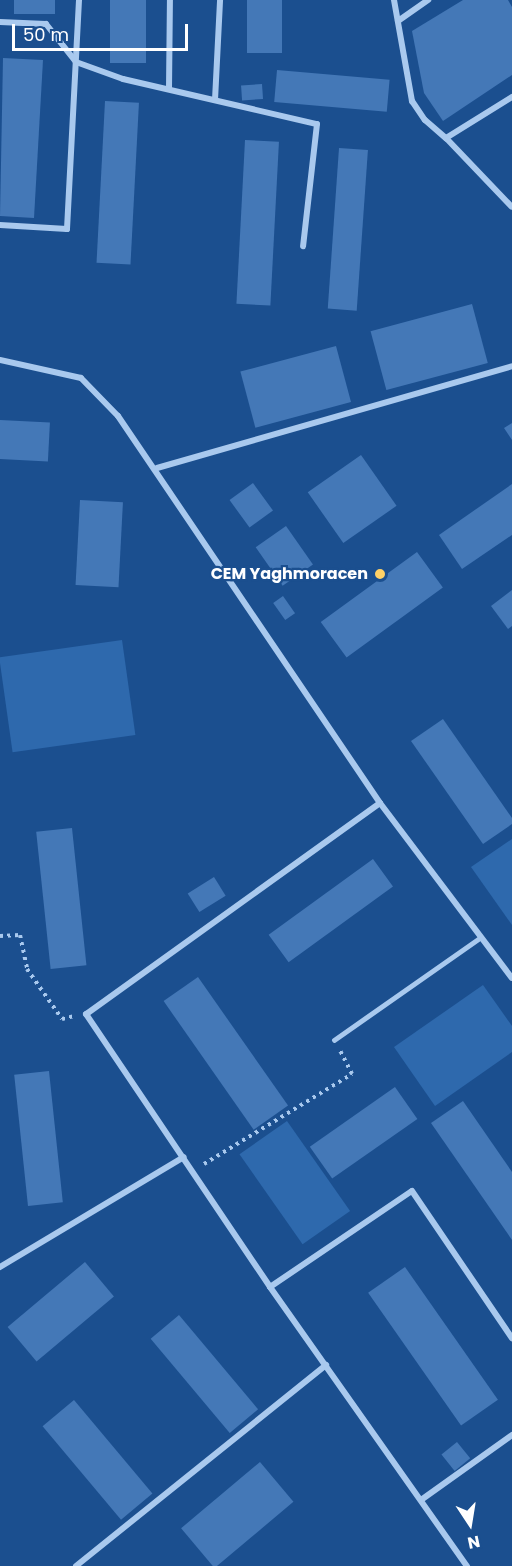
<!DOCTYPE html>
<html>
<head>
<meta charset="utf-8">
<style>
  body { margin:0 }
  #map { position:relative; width:512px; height:1566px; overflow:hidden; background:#1b4f8f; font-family:Poppins,sans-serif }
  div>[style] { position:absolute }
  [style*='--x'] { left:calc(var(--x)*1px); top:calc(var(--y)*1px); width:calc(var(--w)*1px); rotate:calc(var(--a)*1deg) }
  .green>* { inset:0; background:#2e69ad; transform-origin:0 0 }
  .building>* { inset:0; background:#4478b7; transform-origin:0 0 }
  .path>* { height:4px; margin-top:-2px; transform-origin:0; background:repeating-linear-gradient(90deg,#a9c9ee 0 3px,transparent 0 7.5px) }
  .lane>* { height:4.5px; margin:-2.25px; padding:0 2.25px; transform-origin:2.25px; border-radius:2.25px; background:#a9c9ee }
  .street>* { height:6px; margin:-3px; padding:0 3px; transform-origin:3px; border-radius:3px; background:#a9c9ee }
  .dots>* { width:16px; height:16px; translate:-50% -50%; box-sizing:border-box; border:3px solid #1b4f8f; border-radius:50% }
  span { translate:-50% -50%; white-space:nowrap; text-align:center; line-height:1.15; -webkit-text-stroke:4.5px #1b4f8f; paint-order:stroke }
  .poi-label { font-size:16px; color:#fff; font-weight:700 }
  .right { translate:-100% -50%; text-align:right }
  .north { position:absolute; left:440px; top:1494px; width:60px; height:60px; -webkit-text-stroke:4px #1b4f8f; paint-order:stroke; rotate:168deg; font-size:16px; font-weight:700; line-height:24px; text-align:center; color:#fff }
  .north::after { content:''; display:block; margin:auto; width:21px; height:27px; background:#fff; clip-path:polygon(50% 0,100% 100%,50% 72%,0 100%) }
  .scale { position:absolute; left:12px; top:24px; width:176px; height:27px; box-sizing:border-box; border:3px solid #fff; border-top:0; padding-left:8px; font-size:18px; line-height:21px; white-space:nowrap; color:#fff; -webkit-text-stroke:4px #1b4f8f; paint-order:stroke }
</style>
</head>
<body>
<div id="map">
  <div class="green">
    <i style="left:122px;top:640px;width:96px;height:124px;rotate:82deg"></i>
    <i style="clip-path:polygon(512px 839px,512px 925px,471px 867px)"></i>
    <i style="clip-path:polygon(483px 985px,512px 1026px,512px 1052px,435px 1106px,394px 1047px)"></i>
    <i style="left:287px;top:1121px;width:110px;height:58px;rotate:55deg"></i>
  </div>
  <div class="building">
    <i style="left:14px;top:0;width:41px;height:14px"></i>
    <i style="left:110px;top:0;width:36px;height:63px"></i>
    <i style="left:247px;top:0;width:35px;height:53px"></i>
    <i style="clip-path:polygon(463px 0,508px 0,512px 7px,512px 75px,443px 121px,424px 93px,412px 31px)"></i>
    <i style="clip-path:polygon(3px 58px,43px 60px,34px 218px,0 216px)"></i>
    <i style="left:277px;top:70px;width:113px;height:32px;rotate:5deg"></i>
    <i style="left:262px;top:84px;width:15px;height:21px;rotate:86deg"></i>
    <i style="left:105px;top:101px;width:34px;height:162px;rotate:3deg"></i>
    <i style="left:245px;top:140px;width:34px;height:164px;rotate:3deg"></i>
    <i style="left:339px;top:148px;width:29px;height:161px;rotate:4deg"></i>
    <i style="left:472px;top:304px;width:61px;height:105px;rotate:75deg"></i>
    <i style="left:336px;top:346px;width:58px;height:99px;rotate:75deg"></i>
    <i style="left:0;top:420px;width:50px;height:39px;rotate:3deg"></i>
    <i style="clip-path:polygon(512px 423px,512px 440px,504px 428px)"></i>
    <i style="left:361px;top:455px;width:62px;height:65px;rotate:55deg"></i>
    <i style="left:253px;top:483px;width:34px;height:29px;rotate:54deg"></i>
    <i style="clip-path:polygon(512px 484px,512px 535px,462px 569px,439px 535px)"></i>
    <i style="left:80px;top:500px;width:43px;height:85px;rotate:3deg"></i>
    <i style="left:286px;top:526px;width:47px;height:37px;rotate:55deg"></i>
    <i style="left:417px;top:552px;width:44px;height:119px;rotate:54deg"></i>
    <i style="clip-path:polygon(512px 590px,512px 626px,508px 629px,491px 606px)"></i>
    <i style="left:283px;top:596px;width:21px;height:12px;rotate:55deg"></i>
    <i style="clip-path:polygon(443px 719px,512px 818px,512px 824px,483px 844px,411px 741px)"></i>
    <i style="left:72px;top:828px;width:138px;height:36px;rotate:84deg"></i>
    <i style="left:373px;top:859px;width:34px;height:129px;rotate:54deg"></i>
    <i style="left:214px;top:877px;width:22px;height:31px;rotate:58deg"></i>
    <i style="left:198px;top:977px;width:157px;height:42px;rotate:55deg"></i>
    <i style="left:49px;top:1071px;width:132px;height:35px;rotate:84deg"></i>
    <i style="left:395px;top:1087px;width:39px;height:104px;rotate:55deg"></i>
    <i style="clip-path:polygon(463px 1101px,512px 1172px,512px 1240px,431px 1123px)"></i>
    <i style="left:85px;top:1262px;width:45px;height:101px;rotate:50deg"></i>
    <i style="left:405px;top:1267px;width:162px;height:45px;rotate:55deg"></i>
    <i style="left:179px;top:1315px;width:123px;height:37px;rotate:50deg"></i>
    <i style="left:74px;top:1400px;width:122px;height:41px;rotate:50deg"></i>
    <i style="left:457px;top:1442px;width:21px;height:20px;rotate:51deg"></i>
    <i style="left:260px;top:1462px;width:52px;height:103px;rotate:50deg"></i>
  </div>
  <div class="path">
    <i style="--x:0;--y:936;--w:20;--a:-3"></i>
    <i style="--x:20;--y:935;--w:35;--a:78"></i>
    <i style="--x:27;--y:969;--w:61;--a:55"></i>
    <i style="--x:62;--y:1019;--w:12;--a:-14"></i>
    <i style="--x:204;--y:1164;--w:173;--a:-31.3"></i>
    <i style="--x:352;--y:1074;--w:27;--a:-117"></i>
  </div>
  <div class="lane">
    <i style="--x:334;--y:1040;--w:179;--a:-35"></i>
  </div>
  <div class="street">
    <i style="--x:394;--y:0;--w:103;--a:79.9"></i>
    <i style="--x:412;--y:101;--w:23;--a:56"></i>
    <i style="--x:425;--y:120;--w:28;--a:41"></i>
    <i style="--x:446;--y:138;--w:78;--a:-31.8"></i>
    <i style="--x:398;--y:21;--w:37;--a:-35"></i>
    <i style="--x:0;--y:22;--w:46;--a:2.5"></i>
    <i style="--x:46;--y:24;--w:48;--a:51.7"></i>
    <i style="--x:76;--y:62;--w:50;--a:19.9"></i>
    <i style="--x:123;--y:79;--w:199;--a:13.1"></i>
    <i style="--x:317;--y:124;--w:123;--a:96.5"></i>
    <i style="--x:169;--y:89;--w:89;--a:-89.4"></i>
    <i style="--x:215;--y:100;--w:100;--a:-87.1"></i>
    <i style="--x:446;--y:138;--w:95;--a:46.3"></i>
    <i style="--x:0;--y:225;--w:67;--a:3.4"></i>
    <i style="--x:67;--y:229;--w:229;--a:-87"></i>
    <i style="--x:0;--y:360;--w:83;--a:12.5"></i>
    <i style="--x:81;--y:378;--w:53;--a:45.8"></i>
    <i style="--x:118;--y:416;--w:467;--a:55.9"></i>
    <i style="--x:380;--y:803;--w:219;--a:53"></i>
    <i style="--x:157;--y:468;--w:369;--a:-16"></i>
    <i style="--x:380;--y:803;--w:362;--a:144.3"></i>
    <i style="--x:86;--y:1014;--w:329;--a:56"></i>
    <i style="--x:270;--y:1287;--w:342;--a:54.8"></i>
    <i style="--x:0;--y:1267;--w:214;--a:-30.9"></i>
    <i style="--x:270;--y:1287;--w:171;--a:-34.1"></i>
    <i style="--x:412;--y:1191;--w:178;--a:55.8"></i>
    <i style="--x:421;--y:1500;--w:112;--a:-35.5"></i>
    <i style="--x:76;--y:1566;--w:321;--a:-38.8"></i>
  </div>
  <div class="dots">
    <i style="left:380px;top:574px;background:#ffd166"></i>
  </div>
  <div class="poi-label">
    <span class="right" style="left:368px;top:574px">CEM Yaghmoracen</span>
  </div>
  <div class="north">N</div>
  <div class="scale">50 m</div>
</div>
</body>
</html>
